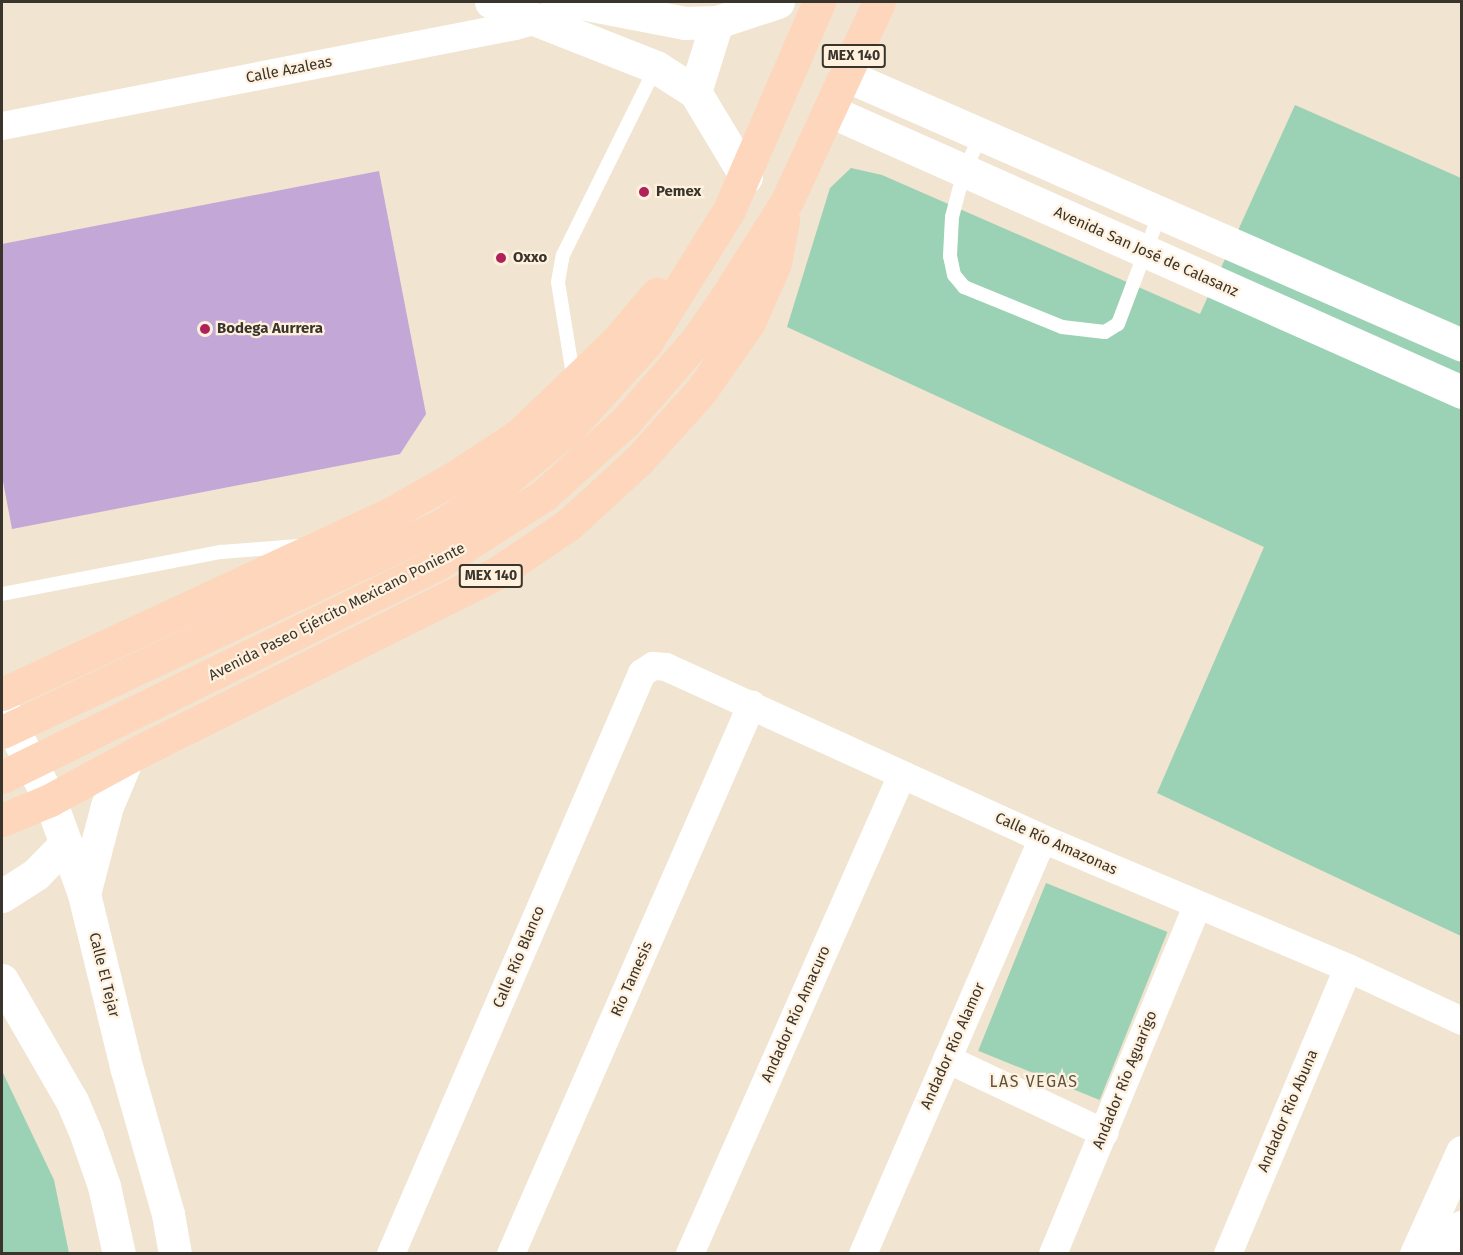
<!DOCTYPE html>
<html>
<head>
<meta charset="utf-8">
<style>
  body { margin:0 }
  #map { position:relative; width:1463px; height:1255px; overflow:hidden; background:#f1e4d0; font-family:"Fira Sans",sans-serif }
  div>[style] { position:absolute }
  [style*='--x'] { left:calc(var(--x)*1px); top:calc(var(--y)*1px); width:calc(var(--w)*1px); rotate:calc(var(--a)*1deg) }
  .green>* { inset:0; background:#9bd1b4; transform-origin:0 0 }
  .building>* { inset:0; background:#c3a7d7 }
  .service>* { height:14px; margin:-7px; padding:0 7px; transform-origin:7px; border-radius:7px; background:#fff }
  .minor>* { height:28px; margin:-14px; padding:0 14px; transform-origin:14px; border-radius:14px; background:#fff }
  .tertiary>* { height:33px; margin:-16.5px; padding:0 16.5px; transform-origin:16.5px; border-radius:16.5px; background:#fff }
  .secondary>* { height:33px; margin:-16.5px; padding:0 16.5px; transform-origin:16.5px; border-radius:16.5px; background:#fff }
  .primary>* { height:33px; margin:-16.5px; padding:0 16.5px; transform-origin:16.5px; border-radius:16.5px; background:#fdd6bc }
  .dots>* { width:16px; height:16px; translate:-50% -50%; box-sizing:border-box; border:3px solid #fff1dd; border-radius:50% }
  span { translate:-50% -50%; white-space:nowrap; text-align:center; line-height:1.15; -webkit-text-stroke:4.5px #fff1dd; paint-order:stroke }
  .shield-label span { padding:2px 4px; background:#fff1dd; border:2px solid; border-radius:4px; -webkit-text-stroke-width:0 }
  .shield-label { font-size:14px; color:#39342c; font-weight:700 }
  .street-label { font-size:15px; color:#39342c }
  .poi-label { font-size:15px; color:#39342c; font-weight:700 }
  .left { translate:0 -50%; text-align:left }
  .neighbourhood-label { font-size:16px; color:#5e5242; letter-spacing:1.5px }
  .frame { position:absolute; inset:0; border:3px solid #39342c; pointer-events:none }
</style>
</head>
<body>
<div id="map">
  <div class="green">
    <i style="clip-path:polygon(1295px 105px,1461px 178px,1461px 936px,1157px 793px,1264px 547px,787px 327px,830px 188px,851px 168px,882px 175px,1200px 314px)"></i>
    <i style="left:1046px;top:883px;width:131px;height:181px;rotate:22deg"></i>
    <i style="clip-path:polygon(2px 1071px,54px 1180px,69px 1253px,2px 1253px)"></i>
  </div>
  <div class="building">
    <i style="clip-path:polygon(379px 171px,426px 414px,400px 454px,12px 529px,2px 476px,2px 244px)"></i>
  </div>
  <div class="service">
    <i style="--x:981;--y:135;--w:40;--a:115"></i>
    <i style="--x:964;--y:171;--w:48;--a:104.6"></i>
    <i style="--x:952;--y:217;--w:39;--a:93"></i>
    <i style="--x:950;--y:256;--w:19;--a:78"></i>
    <i style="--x:954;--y:275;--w:16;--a:50"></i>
    <i style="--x:964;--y:287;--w:106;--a:22.2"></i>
    <i style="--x:1062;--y:327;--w:43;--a:6.6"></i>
    <i style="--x:1105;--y:332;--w:15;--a:-32"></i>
    <i style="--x:1118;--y:324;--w:119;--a:-69.3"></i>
    <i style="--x:574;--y:381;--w:100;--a:-99.2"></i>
    <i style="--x:558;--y:282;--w:27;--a:-80"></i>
    <i style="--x:563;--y:255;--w:210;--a:-63.7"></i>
    <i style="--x:2;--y:594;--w:223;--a:-10.9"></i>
    <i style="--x:221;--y:552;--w:77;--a:-4.5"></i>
  </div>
  <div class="minor">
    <i style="--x:2;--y:126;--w:523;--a:-11.03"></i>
    <i style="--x:515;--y:26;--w:28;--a:-15"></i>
    <i style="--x:542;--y:19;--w:34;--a:-30"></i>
    <i style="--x:947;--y:1059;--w:174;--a:25.2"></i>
    <i style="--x:391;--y:1254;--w:633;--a:-66.63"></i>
    <i style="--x:642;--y:673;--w:13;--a:-32"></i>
    <i style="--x:653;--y:666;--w:13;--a:4"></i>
    <i style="--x:666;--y:667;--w:414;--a:24.5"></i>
    <i style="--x:1043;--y:839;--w:331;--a:22.9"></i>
    <i style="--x:1348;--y:968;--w:126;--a:24.9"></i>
    <i style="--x:511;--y:1254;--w:600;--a:-66.34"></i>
    <i style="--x:690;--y:1254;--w:524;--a:-66.13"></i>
    <i style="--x:863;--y:1254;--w:452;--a:-66.6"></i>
    <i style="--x:1053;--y:1254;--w:376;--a:-67.5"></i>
    <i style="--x:1228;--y:1254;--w:310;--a:-67.2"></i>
  </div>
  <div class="tertiary">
    <i style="--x:845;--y:75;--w:673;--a:23.63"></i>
    <i style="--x:830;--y:111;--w:692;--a:23.97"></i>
    <i style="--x:1416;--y:1254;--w:112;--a:-65.7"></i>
    <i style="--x:1450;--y:1254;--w:30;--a:-66"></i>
  </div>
  <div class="secondary">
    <i style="--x:491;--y:2;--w:177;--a:21.5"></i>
    <i style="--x:656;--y:67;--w:46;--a:32.7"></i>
    <i style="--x:695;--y:92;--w:99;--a:59"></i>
    <i style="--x:576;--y:2;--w:111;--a:10.9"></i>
    <i style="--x:685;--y:23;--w:32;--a:-2"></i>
    <i style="--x:717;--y:22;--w:64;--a:-18.2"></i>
    <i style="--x:695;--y:92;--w:73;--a:-72.6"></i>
    <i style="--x:2;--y:708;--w:104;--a:62.4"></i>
    <i style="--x:50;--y:800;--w:100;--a:70.1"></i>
    <i style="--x:84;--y:894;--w:181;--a:76.3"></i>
    <i style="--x:127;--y:1070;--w:150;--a:74.1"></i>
    <i style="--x:168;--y:1214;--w:41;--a:80.1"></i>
    <i style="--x:84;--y:894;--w:91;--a:-75.4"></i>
    <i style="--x:107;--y:806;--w:49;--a:-67.1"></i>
    <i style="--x:2;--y:896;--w:40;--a:-32.9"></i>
    <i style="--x:36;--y:874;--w:43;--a:-45.9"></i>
    <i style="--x:2;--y:980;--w:140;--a:60"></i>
    <i style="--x:72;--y:1101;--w:39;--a:67"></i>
    <i style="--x:87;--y:1137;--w:52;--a:70.9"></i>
    <i style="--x:104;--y:1186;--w:70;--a:77.6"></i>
  </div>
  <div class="primary">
    <i style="--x:2;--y:694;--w:428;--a:-24.9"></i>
    <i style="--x:390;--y:514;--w:75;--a:-29.6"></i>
    <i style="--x:455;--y:477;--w:77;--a:-33.3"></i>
    <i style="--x:519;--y:435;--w:132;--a:-43.8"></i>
    <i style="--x:614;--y:344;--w:66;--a:-49.3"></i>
    <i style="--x:2;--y:732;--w:486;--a:-25.2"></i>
    <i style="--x:442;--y:525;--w:64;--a:-34.2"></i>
    <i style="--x:495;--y:489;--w:97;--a:-39.6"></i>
    <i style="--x:570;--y:427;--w:113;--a:-47.9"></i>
    <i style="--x:646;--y:343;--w:157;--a:-58"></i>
    <i style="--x:729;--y:210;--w:227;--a:-66.6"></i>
    <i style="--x:2;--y:777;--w:482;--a:-26.1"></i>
    <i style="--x:435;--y:565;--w:130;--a:-32.7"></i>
    <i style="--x:544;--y:495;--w:109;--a:-42"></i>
    <i style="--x:625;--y:422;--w:108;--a:-48.8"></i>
    <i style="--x:696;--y:341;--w:51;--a:-55.4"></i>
    <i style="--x:725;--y:299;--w:116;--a:-57.7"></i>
    <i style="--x:787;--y:201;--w:219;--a:-65.2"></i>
    <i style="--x:2;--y:820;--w:52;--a:-22.6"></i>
    <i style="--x:50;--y:800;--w:102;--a:-28.6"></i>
    <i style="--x:140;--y:751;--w:399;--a:-26.5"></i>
    <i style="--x:497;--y:573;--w:86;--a:-34.1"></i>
    <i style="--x:568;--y:525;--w:96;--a:-42.5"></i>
    <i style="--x:639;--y:460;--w:93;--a:-48.1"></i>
    <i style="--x:701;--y:391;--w:84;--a:-55.2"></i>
    <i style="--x:749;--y:322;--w:64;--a:-66.2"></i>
    <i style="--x:775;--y:263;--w:44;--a:-79.5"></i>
  </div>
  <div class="dots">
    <i style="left:644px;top:192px;background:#af215b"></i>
    <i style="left:501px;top:258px;background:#af215b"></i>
    <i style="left:205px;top:329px;background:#af215b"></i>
  </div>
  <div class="shield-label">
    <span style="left:854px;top:56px">MEX 140</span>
    <span style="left:491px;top:576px">MEX 140</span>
  </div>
  <div class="street-label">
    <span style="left:289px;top:70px;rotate:-11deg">Calle Azaleas</span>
    <span style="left:1146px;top:252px;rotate:24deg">Avenida San José de Calasanz</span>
    <span style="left:337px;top:612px;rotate:-27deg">Avenida Paseo Ejército Mexicano Poniente</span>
    <span style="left:1056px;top:844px;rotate:24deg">Calle Río Amazonas</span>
    <span style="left:519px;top:957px;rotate:-67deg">Calle Río Blanco</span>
    <span style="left:104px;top:975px;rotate:76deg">Calle El Tejar</span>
    <span style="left:632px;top:979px;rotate:-66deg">Río Tamesis</span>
    <span style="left:796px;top:1014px;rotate:-66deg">Andador Río Amacuro</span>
    <span style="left:953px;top:1046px;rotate:-66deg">Andador Río Alamor</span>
    <span style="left:1125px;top:1080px;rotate:-68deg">Andador Río Aguarigo</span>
    <span style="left:1288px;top:1111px;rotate:-67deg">Andador Río Abuna</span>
  </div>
  <div class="poi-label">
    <span class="left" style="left:656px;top:192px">Pemex</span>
    <span class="left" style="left:513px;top:258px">Oxxo</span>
    <span class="left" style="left:217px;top:329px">Bodega Aurrera</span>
  </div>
  <div class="neighbourhood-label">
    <span style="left:1034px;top:1082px">LAS VEGAS</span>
  </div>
  <div class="frame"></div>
</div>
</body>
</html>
